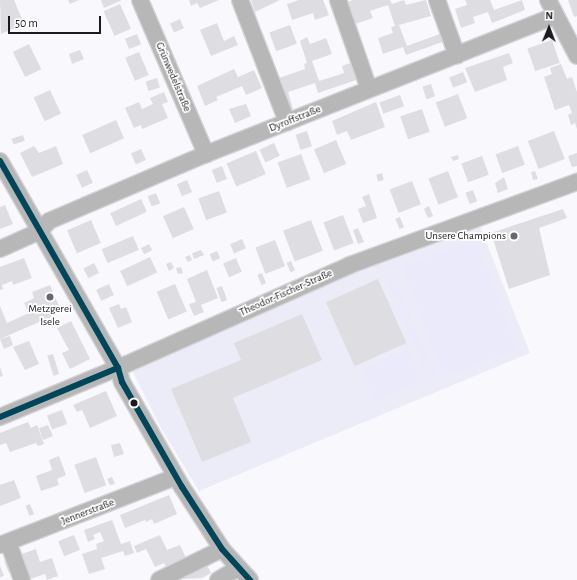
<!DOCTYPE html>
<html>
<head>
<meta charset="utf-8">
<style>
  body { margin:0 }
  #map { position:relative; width:577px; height:580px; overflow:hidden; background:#f8f8fd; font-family:"Alegreya Sans",sans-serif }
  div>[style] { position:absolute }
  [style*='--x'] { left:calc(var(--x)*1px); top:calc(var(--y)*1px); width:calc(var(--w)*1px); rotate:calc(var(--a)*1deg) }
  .built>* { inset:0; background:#ececf8 }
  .green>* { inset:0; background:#eaeafb; transform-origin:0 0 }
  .building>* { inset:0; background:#dedee2; transform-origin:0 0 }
  .roads { filter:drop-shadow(1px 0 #d5d5d9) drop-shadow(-1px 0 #d5d5d9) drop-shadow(0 1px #d5d5d9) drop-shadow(0 -1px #d5d5d9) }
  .minor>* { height:16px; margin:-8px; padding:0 8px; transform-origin:8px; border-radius:8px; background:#b7b7b8 }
  .bus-1>* { height:6px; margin:-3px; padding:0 3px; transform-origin:3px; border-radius:3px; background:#00465a }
  .dots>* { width:11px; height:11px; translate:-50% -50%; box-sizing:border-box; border:2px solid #fff; border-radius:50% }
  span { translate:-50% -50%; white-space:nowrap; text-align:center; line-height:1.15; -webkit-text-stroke:3.5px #fff; paint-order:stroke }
  .street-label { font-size:11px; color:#1b1b1f }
  .poi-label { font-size:11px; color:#1b1b1f }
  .right { translate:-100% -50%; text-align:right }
  .north { position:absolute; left:529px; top:8px; width:40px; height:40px; -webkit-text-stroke:3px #fff; paint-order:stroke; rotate:1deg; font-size:11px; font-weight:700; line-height:16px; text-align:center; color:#1b1b1f }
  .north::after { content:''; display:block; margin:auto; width:14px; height:18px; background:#1b1b1f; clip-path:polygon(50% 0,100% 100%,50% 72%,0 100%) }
  .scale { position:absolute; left:8px; top:16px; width:93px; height:18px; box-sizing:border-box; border:2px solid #1b1b1f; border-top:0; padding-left:5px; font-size:12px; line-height:14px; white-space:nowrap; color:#1b1b1f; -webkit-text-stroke:3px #fff; paint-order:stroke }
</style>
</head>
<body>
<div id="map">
  <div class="built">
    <i style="clip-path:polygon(480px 226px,530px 353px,199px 491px,161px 428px,131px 368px,364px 268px)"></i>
  </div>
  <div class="green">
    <i style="left:477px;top:239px;width:118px;height:80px;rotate:70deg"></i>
    <i style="left:392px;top:271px;width:114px;height:9px;rotate:67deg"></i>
    <i style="left:408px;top:349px;width:35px;height:51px;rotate:66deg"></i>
  </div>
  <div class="building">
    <i style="clip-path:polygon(0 0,14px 0,24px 24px,1px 34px)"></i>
    <i style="clip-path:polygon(68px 0,79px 0,70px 4px)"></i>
    <i style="clip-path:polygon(101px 0,122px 0,104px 8px)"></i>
    <i style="clip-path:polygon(189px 0,219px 0,200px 8px,197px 3px,191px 6px)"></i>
    <i style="clip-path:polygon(251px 0,280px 0,255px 12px)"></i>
    <i style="clip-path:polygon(299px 0,323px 0,329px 15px,315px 20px,313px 13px,292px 20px,287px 4px)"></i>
    <i style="clip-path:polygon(353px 0,390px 0,392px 4px,404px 0,406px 5px,426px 0,431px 16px,399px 25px,407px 46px,445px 32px,448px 40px,406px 55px,403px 47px,383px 54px,378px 38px,393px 33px,391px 27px,395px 26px,388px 5px,370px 11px,373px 18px,355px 24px,347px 2px)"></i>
    <i style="clip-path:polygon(465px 0,490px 0,494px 10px,522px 0,525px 10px,492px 23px,488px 12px,473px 17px,475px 23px,461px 28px,455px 9px,467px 5px)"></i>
    <i style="clip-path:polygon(568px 0,577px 0,577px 16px,574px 17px)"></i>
    <i style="left:120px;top:4px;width:27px;height:18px;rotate:66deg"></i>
    <i style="left:180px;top:19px;width:10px;height:11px;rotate:66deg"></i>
    <i style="clip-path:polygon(217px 23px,224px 41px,234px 36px,238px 45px,211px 56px,200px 30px)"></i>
    <i style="left:290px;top:25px;width:20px;height:22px;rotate:70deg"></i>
    <i style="left:137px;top:34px;width:11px;height:13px;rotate:68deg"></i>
    <i style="clip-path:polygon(307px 37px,310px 44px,326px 38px,332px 54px,312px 61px,319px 81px,344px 73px,342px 66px,356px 61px,362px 78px,318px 93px,315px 83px,288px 92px,293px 109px,286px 112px,281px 95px,285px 93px,279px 78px,305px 69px,304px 64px,307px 63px,300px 41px)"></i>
    <i style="left:552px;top:40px;width:24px;height:26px;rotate:71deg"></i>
    <i style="left:29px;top:44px;width:28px;height:18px;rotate:64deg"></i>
    <i style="clip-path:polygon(80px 50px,84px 59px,72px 64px,69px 54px)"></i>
    <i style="left:139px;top:52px;width:25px;height:15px;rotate:67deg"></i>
    <i style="clip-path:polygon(509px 53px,513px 63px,503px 67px,507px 80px,475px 92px,465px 68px)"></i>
    <i style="clip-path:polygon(561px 64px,567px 79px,572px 77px,577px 92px,577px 129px,575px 123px,571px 125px,568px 115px,572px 113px,569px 105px,555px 110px,544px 77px,552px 74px,550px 68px)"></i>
    <i style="clip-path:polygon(234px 69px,238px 77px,254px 70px,262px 88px,246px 95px,242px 86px,216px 97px,218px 100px,205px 106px,197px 86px)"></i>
    <i style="left:463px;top:72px;width:11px;height:15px;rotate:68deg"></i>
    <i style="left:157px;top:78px;width:10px;height:12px;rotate:73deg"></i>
    <i style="left:431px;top:84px;width:13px;height:9px;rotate:72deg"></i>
    <i style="left:50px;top:90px;width:26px;height:18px;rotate:65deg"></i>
    <i style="clip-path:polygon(164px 92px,168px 102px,162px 104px,168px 118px,142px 129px,141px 125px,134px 128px,125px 108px,139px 102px,142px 109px,153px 104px,150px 98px)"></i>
    <i style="left:458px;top:94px;width:26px;height:24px;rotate:69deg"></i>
    <i style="left:400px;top:95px;width:12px;height:22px;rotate:70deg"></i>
    <i style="clip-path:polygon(376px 102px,385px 127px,351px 140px,347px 131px,337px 135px,332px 121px)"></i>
    <i style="clip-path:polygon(246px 104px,251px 116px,235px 123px,229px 109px)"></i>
    <i style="left:422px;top:109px;width:24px;height:23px;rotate:71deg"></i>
    <i style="left:116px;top:120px;width:20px;height:37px;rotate:66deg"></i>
    <i style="left:307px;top:131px;width:16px;height:12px;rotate:72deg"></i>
    <i style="left:554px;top:131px;width:30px;height:28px;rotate:69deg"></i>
    <i style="left:23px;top:135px;width:6px;height:12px;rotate:72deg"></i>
    <i style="left:336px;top:140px;width:26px;height:24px;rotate:67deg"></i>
    <i style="left:274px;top:143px;width:14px;height:16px;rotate:65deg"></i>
    <i style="clip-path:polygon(34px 146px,39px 153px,56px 146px,63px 164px,32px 177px,20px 153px)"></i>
    <i style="left:518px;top:146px;width:20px;height:24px;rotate:70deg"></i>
    <i style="left:141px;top:149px;width:12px;height:11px;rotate:66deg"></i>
    <i style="left:256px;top:151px;width:25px;height:32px;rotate:67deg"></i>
    <i style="clip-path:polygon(577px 153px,577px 166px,572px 167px,568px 156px)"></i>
    <i style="left:301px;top:154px;width:27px;height:25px;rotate:70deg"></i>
    <i style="clip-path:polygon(458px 155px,459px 159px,453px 161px,451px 157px)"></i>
    <i style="left:482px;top:156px;width:20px;height:22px;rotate:70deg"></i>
    <i style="left:222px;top:166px;width:14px;height:11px;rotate:69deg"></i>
    <i style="left:87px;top:170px;width:14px;height:12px;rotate:65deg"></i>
    <i style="left:448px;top:171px;width:28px;height:21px;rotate:69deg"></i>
    <i style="clip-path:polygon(535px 171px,538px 179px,533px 180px,531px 172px)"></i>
    <i style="left:382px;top:173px;width:7px;height:6px;rotate:74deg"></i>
    <i style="clip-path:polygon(504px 177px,508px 189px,498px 193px,495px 183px)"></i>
    <i style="left:187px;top:180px;width:13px;height:11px;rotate:67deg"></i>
    <i style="left:412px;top:181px;width:25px;height:24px;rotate:69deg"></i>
    <i style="left:473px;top:190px;width:12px;height:8px;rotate:70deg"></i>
    <i style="left:219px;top:191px;width:23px;height:22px;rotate:70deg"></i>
    <i style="left:156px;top:193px;width:11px;height:9px;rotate:68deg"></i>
    <i style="clip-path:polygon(369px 194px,377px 218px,363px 223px,358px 209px,366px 206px,362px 197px)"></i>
    <i style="left:141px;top:199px;width:14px;height:34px;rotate:65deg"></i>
    <i style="clip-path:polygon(5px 205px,13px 224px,0 229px,0 207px)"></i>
    <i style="clip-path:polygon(429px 206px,433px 216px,428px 218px,424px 209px)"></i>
    <i style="left:184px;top:207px;width:24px;height:23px;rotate:66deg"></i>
    <i style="clip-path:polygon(563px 209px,567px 218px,539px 228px,550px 275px,509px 289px,491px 233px)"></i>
    <i style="left:343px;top:215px;width:30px;height:21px;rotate:69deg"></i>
    <i style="left:400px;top:217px;width:11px;height:5px;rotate:68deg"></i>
    <i style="left:91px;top:220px;width:25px;height:26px;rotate:67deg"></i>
    <i style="left:311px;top:220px;width:33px;height:30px;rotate:69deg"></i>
    <i style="clip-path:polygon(358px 228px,364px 242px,358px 244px,353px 230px)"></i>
    <i style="left:133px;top:236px;width:15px;height:34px;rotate:67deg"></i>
    <i style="left:242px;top:239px;width:10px;height:13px;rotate:66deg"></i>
    <i style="left:275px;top:240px;width:28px;height:21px;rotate:69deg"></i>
    <i style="left:149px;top:244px;width:7px;height:9px;rotate:63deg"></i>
    <i style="clip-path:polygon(201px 250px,204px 255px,194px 259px,192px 253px)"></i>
    <i style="left:217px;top:251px;width:8px;height:8px;rotate:67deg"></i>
    <i style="clip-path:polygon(190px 255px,192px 260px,188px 262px,185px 257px)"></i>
    <i style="left:150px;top:257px;width:17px;height:33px;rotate:65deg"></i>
    <i style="clip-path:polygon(24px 258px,32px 278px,13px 285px,12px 281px,2px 285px,3px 289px,0 290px,0 267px)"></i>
    <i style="left:236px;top:258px;width:15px;height:14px;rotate:67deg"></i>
    <i style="left:291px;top:261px;width:10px;height:5px;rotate:66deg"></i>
    <i style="clip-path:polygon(171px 262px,174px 268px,169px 271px,166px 264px)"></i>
    <i style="left:94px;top:263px;width:11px;height:12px;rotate:63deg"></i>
    <i style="clip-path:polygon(181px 267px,183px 273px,178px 274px,176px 268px)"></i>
    <i style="clip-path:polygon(207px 270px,218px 298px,201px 305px,204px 312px,194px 316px,189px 304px,196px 302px,187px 279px)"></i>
    <i style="left:262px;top:273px;width:11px;height:5px;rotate:68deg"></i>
    <i style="left:378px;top:279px;width:70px;height:57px;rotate:66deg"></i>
    <i style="left:109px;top:284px;width:12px;height:14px;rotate:66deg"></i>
    <i style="left:175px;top:284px;width:30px;height:20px;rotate:67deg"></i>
    <i style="clip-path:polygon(50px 285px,59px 306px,50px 309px,53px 316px,0 339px,0 306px,7px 323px,29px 313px,24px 303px,34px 298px,32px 292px)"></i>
    <i style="left:222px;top:286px;width:15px;height:6px;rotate:70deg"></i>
    <i style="clip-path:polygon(119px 304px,121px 309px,126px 307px,132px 322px,118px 328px,109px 308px)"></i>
    <i style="clip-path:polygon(302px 314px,322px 360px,233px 398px,251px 442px,202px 462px,171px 389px,241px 360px,234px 343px)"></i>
    <i style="clip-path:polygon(71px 321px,90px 359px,70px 369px,62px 353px,69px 350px,57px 328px)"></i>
    <i style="clip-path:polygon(10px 336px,13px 345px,4px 349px,0 339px)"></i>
    <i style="clip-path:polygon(29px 341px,39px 364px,25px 370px,13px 347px)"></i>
    <i style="left:53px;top:354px;width:21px;height:6px;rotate:73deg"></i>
    <i style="clip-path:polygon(0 367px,3px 376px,0 377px)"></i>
    <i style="clip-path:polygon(106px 391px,117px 416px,90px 428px,82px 410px,77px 412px,73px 405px)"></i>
    <i style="left:62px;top:410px;width:15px;height:16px;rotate:70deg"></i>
    <i style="clip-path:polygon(28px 422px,31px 428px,37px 425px,44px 444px,38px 446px,36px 443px,10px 452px,6px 443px,0 445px,0 433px)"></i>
    <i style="clip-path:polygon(48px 425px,53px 436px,43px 440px,39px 428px)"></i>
    <i style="clip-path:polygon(120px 443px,124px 454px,114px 457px,111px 445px)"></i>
    <i style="clip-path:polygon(59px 456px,66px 475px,57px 479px,59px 485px,41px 491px,36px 476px,52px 470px,49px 460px)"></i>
    <i style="left:96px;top:457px;width:30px;height:23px;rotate:70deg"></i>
    <i style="clip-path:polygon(112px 477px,115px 484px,110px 485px,107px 479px)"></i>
    <i style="clip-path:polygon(14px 480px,21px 498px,0 506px,0 485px)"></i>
    <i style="clip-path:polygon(169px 495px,177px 514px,154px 524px,152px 519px,146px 522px,145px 520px,125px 528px,120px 515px)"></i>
    <i style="left:30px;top:504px;width:11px;height:5px;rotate:68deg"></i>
    <i style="clip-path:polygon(112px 520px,121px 544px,130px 541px,134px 553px,125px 556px,123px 551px,101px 558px,105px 569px,89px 574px,82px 554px,97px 549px,96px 544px,104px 541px,100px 532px,93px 535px,95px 539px,88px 542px,84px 530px)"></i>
    <i style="left:74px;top:535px;width:16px;height:17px;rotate:68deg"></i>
    <i style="clip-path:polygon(160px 535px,167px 550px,180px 545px,186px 558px,166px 567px,164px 563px,155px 567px,146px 549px,137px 553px,134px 546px)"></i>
    <i style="clip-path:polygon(36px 549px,40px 562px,52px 558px,58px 576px,47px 580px,45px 574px,27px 580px,16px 556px)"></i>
    <i style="left:10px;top:559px;width:12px;height:6px;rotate:70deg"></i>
    <i style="clip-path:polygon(205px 561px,211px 573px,202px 578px,171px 580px)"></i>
    <i style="clip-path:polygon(0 566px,4px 576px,0 577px)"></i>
  </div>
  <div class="roads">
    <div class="minor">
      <i style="--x:140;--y:0;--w:168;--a:66.8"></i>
      <i style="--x:240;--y:0;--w:131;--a:68.9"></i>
      <i style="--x:338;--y:0;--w:94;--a:70.8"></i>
      <i style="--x:437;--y:0;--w:59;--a:70.3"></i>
      <i style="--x:548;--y:0;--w:63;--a:62.6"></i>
      <i style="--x:0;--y:161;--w:238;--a:60.3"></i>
      <i style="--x:118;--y:368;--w:15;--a:74"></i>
      <i style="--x:122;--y:382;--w:121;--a:60.3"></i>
      <i style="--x:182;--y:487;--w:74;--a:57.2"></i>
      <i style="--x:222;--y:549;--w:42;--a:47.9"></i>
      <i style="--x:0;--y:249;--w:44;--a:-24.2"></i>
      <i style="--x:40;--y:231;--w:13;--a:-48"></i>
      <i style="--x:49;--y:221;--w:171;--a:-23.1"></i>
      <i style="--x:206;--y:154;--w:375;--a:-21.6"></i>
      <i style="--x:0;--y:417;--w:128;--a:-22.6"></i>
      <i style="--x:118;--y:368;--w:254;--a:-23.9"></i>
      <i style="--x:350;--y:265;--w:242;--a:-20.1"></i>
      <i style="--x:8;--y:542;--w:40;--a:69.8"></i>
      <i style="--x:0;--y:545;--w:188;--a:-21.2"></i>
      <i style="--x:159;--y:580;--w:70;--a:-26.2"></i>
      <i style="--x:218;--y:580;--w:23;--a:-31"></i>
    </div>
  </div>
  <div class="bus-1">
    <i style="--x:0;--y:161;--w:238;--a:60.3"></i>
    <i style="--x:118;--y:368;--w:15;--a:74"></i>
    <i style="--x:122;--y:382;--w:121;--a:60.3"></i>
    <i style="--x:182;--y:487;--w:74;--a:57.2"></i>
    <i style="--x:222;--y:549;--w:42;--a:47.9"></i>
    <i style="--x:0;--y:417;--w:128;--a:-22.6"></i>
  </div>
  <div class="dots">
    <i style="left:514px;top:236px;background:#68686d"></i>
    <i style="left:50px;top:297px;background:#68686d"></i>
    <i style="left:134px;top:403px;background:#1b1b1f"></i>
  </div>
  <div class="street-label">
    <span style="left:173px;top:77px;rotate:67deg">Grünwedelstraße</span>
    <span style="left:295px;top:119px;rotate:-22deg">Dyroffstraße</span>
    <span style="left:286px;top:293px;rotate:-24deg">Theodor-Fischer-Straße</span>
    <span style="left:88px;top:512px;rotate:-21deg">Jennerstraße</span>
  </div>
  <div class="poi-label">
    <span class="right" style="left:506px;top:236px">Unsere Champions</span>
    <span style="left:50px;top:316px">Metzgerei<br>Isele</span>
  </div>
  <div class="north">N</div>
  <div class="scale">50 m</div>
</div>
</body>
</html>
